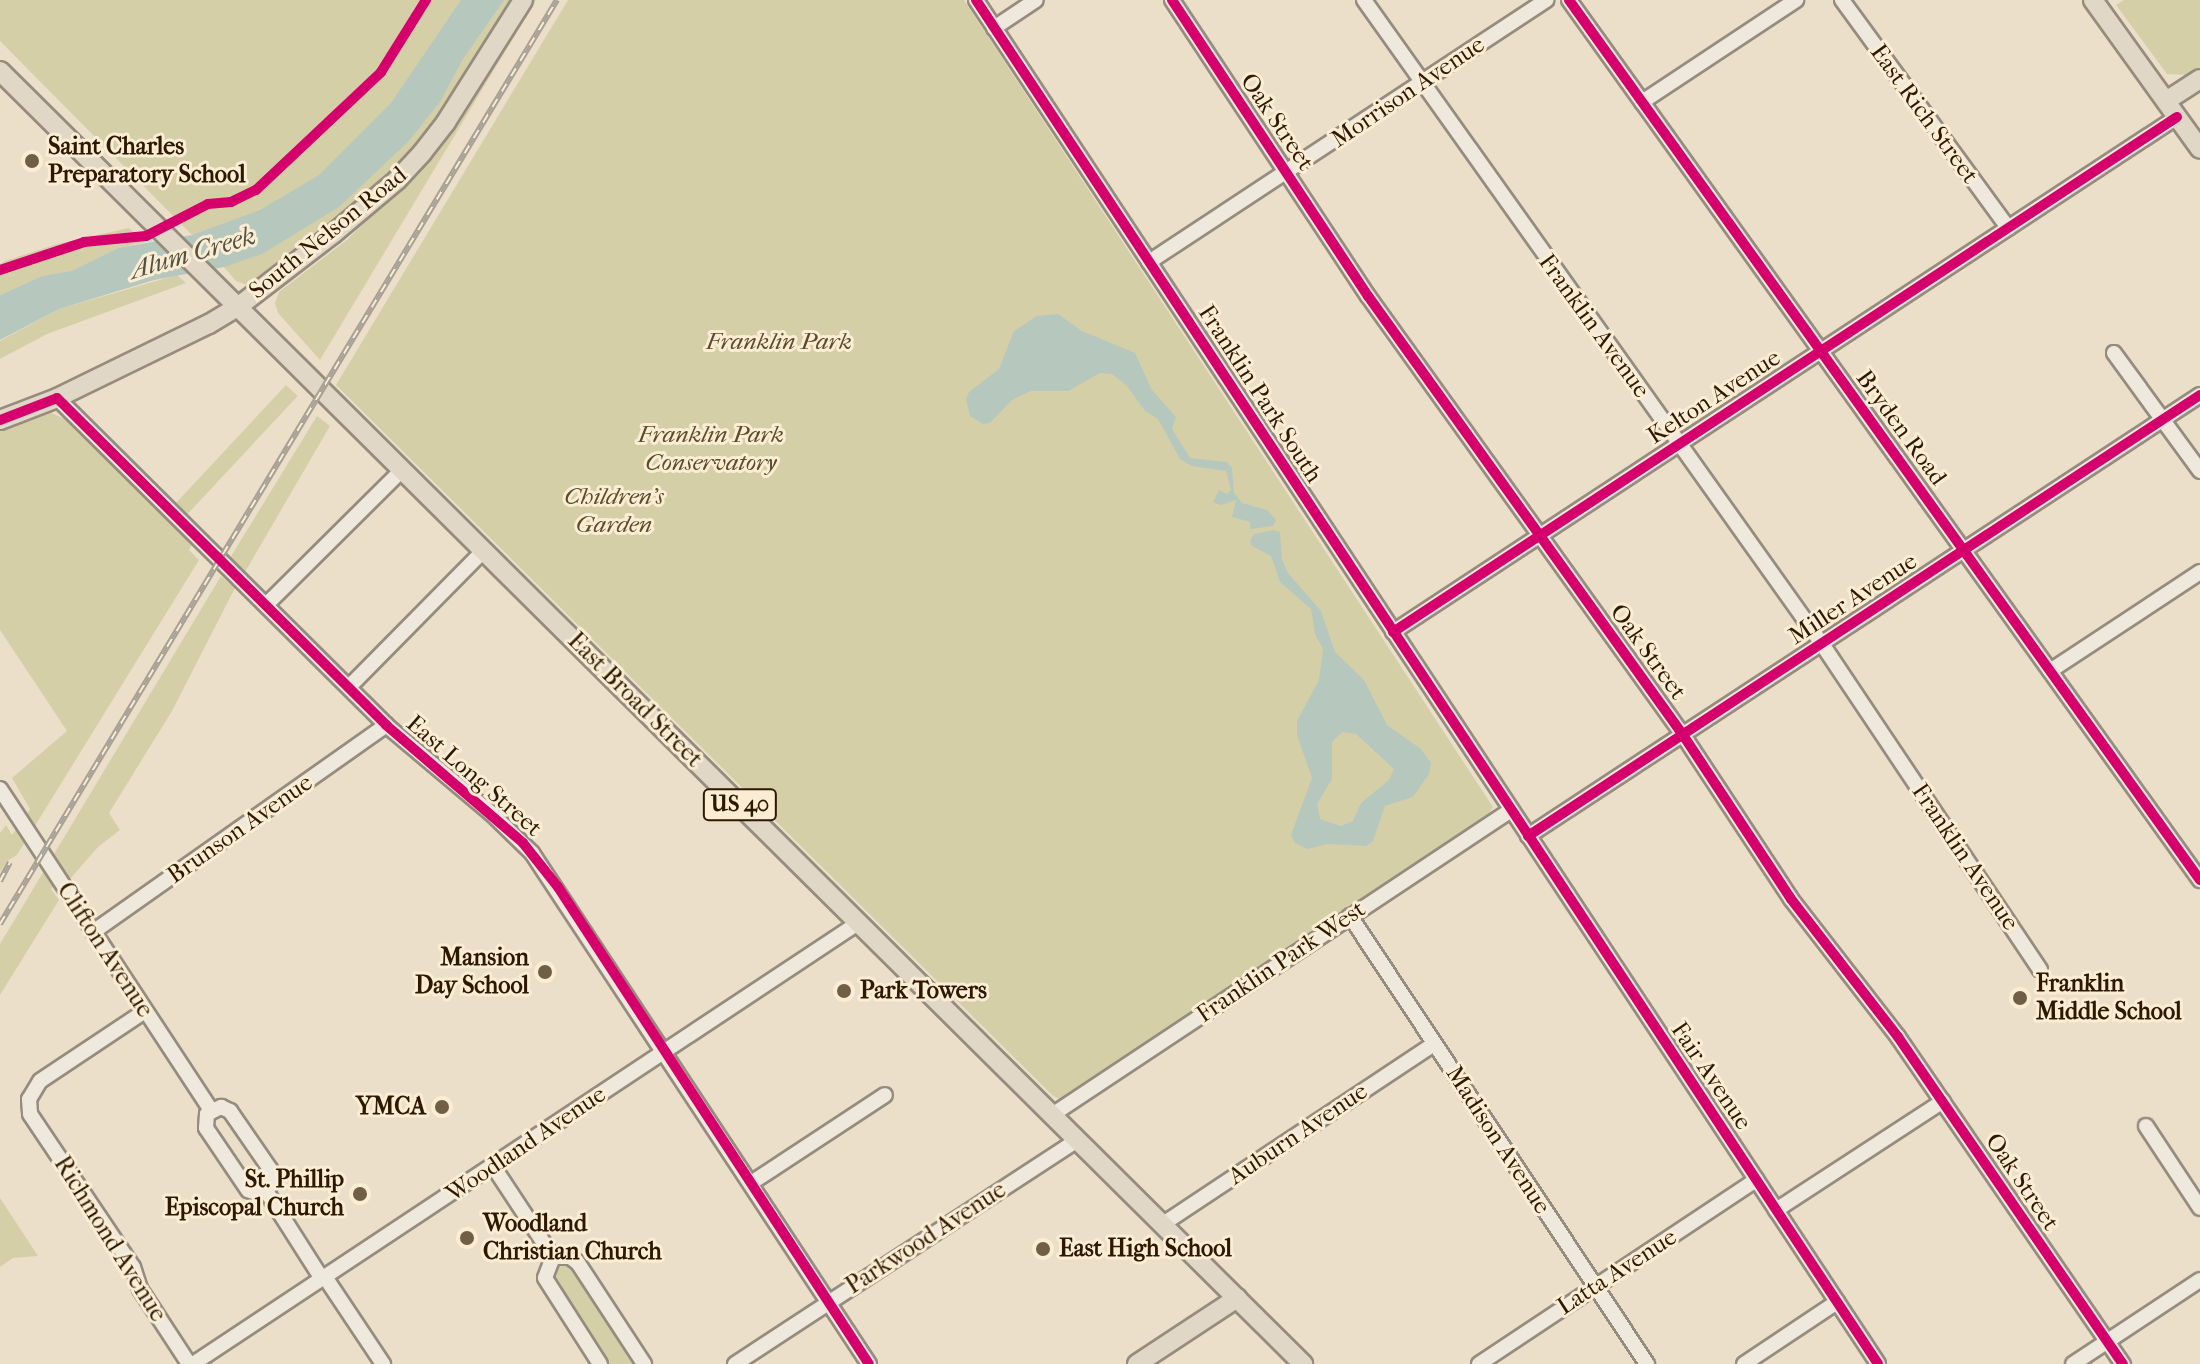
<!DOCTYPE html>
<html>
<head>
<meta charset="utf-8">
<style>
  body { margin:0 }
  #map { position:relative; width:2200px; height:1364px; overflow:hidden; background:#ebdfca; font-family:"IM FELL French Canon",serif }
  div>[style] { position:absolute }
  [style*='--x'] { left:calc(var(--x)*1px); top:calc(var(--y)*1px); width:calc(var(--w)*1px); rotate:calc(var(--a)*1deg) }
  .green>* { inset:0; background:#d5cfa8; transform-origin:0 0 }
  .water>* { inset:0; background:#b6c7be }
  .roads { filter:drop-shadow(2px 0 #968c7e) drop-shadow(-2px 0 #968c7e) drop-shadow(0 2px #968c7e) drop-shadow(0 -2px #968c7e) }
  .minor>* { height:14px; margin:-7px; padding:0 7px; transform-origin:7px; border-radius:7px; background:#eee8dd }
  .major>* { height:18px; margin:-9px; padding:0 9px; transform-origin:9px; border-radius:9px; background:#e1d7c7 }
  .rail>* { height:6px; margin-top:-3px; transform-origin:0; background:repeating-linear-gradient(90deg,#faedd4 0 9px,#a7a095 0 18px); box-sizing:border-box; border-block:2px solid #a7a095 }
  .cycleway>* { height:10px; margin:-5px; padding:0 5px; transform-origin:5px; border-radius:5px; background:#d6006c }
  .dots>* { width:22px; height:22px; translate:-50% -50%; box-sizing:border-box; border:4px solid #faedd4; border-radius:50% }
  span { translate:-50% -50%; white-space:nowrap; text-align:center; line-height:1.15; -webkit-text-stroke:6px #faedd4; paint-order:stroke }
  .shield-label span { padding:2px 6px; background:#faedd4; border:2px solid; border-radius:6px; -webkit-text-stroke-width:0 }
  .shield-label { font-size:22px; color:#2d1800; font-weight:700 }
  .street-label { font-size:24px; color:#2d1800 }
  .poi-label { font-size:24px; color:#2d1800; font-weight:700 }
  .left { translate:0 -50%; text-align:left }
  .right { translate:-100% -50%; text-align:right }
  .park-label { font-size:24px; color:#5a4b2a; font-style:italic }
  .water-label { font-size:26px; color:#555241; font-style:italic }
</style>
</head>
<body>
<div id="map">
  <div class="green">
    <i style="clip-path:polygon(0 0,512px 0,437px 118px,395px 168px,344px 214px,247px 285px,236px 281px,195px 234px,192px 235px,0 41px)"></i>
    <i style="clip-path:polygon(524px 0,536px 0,320px 360px,278px 313px,275px 303px,279px 292px,348px 239px,420px 166px)"></i>
    <i style="clip-path:polygon(568px 0,964px 0,1493px 807px,1486px 818px,1066px 1097px,1059px 1099px,1052px 1095px,336px 385px)"></i>
    <i style="clip-path:polygon(2124px 0,2200px 0,2200px 68px,2189px 75px,2167px 74px,2116px 5px)"></i>
    <i style="clip-path:polygon(129px 228px,145px 242px,118px 248px,72px 272px,42px 276px,0 295px,0 264px,5px 261px,57px 244px)"></i>
    <i style="clip-path:polygon(177px 275px,186px 283px,47px 334px,0 359px,0 341px,59px 309px)"></i>
    <i style="left:286px;top:385px;width:16px;height:162px;rotate:43deg"></i>
    <i style="clip-path:polygon(49px 412px,65px 419px,192px 544px,189px 550px,199px 560px,17px 855px,7px 861px,0 872px,0 833px,6px 825px,12px 835px,30px 809px,12px 778px,67px 731px,0 630px,0 430px)"></i>
    <i style="clip-path:polygon(317px 416px,330px 426px,245px 572px,230px 558px)"></i>
    <i style="clip-path:polygon(221px 576px,235px 588px,172px 711px,109px 813px,120px 830px,98px 847px,69px 880px,64px 874px,51px 889px,59px 900px,0 995px,0 944px)"></i>
    <i style="clip-path:polygon(0 1198px,38px 1256px,13px 1258px,0 1267px)"></i>
    <i style="clip-path:polygon(568px 1263px,572px 1266px,637px 1364px,606px 1364px,551px 1278px,556px 1266px)"></i>
  </div>
  <div class="water">
    <i style="clip-path:polygon(461px 0,504px 0,463px 59px,440px 102px,408px 142px,339px 207px,262px 254px,224px 267px,154px 280px,59px 309px,0 340px,0 295px,42px 276px,72px 271px,118px 248px,192px 235px,260px 210px,319px 175px,391px 103px)"></i>
    <i style="clip-path:polygon(1058px 314px,1082px 331px,1135px 353px,1152px 390px,1176px 417px,1172px 429px,1190px 458px,1227px 462px,1232px 468px,1234px 493px,1242px 503px,1267px 510px,1276px 520px,1273px 526px,1250px 529px,1250px 522px,1232px 517px,1236px 500px,1221px 505px,1213px 502px,1219px 490px,1227px 494px,1231px 490px,1226px 471px,1192px 466px,1180px 459px,1158px 419px,1145px 411px,1127px 386px,1112px 374px,1100px 373px,1068px 391px,1031px 391px,1012px 400px,990px 423px,983px 424px,970px 416px,966px 399px,969px 392px,999px 369px,1014px 331px,1037px 316px)"></i>
    <i style="clip-path:polygon(evenodd,1274px 530px,1280px 532px,1282px 560px,1288px 573px,1321px 611px,1335px 652px,1364px 680px,1387px 725px,1421px 749px,1431px 763px,1429px 774px,1413px 797px,1385px 806px,1373px 841px,1366px 846px,1327px 844px,1308px 849px,1295px 843px,1291px 835px,1312px 778px,1297px 735px,1297px 721px,1319px 680px,1323px 649px,1315px 634px,1311px 609px,1280px 582px,1271px 556px,1252px 546px,1250px 541px,1254px 534px,1274px 530px,1342px 732px,1356px 734px,1394px 769px,1389px 780px,1361px 803px,1353px 821px,1341px 826px,1320px 819px,1317px 804px,1332px 779px,1332px 742px,1342px 732px)"></i>
  </div>
  <div class="roads">
    <div class="minor">
      <i style="--x:976;--y:0;--w:1635;--a:56.52"></i>
      <i style="--x:1172;--y:0;--w:355;--a:56.5"></i>
      <i style="--x:1368;--y:296;--w:540;--a:54.34"></i>
      <i style="--x:1683;--y:735;--w:196;--a:56.6"></i>
      <i style="--x:1791;--y:899;--w:175;--a:52.2"></i>
      <i style="--x:1898;--y:1037;--w:397;--a:55.5"></i>
      <i style="--x:1364;--y:0;--w:790;--a:54.58"></i>
      <i style="--x:1822;--y:644;--w:392;--a:56.2"></i>
      <i style="--x:1569;--y:0;--w:1083;--a:54.36"></i>
      <i style="--x:1842;--y:0;--w:282;--a:53.9"></i>
      <i style="--x:994;--y:28;--w:50;--a:-33.7"></i>
      <i style="--x:1642;--y:102;--w:185;--a:-33.5"></i>
      <i style="--x:1149;--y:262;--w:476;--a:-33.4"></i>
      <i style="--x:2114;--y:353;--w:146;--a:53.9"></i>
      <i style="--x:57;--y:398;--w:464;--a:44.8"></i>
      <i style="--x:386;--y:725;--w:137;--a:40"></i>
      <i style="--x:491;--y:813;--w:57;--a:44.3"></i>
      <i style="--x:532;--y:853;--w:612;--a:56.6"></i>
      <i style="--x:266;--y:605;--w:192;--a:-44.8"></i>
      <i style="--x:1393;--y:632;--w:938;--a:-33.3"></i>
      <i style="--x:2050;--y:671;--w:180;--a:-33.4"></i>
      <i style="--x:349;--y:687;--w:192;--a:-45.4"></i>
      <i style="--x:0;--y:789;--w:384;--a:56.7"></i>
      <i style="--x:1528;--y:836;--w:804;--a:-33.27"></i>
      <i style="--x:1350;--y:916;--w:538;--a:56.46"></i>
      <i style="--x:93;--y:932;--w:359;--a:-35.2"></i>
      <i style="--x:145;--y:1011;--w:126;--a:146.3"></i>
      <i style="--x:40;--y:1081;--w:21;--a:121"></i>
      <i style="--x:29;--y:1099;--w:15;--a:86"></i>
      <i style="--x:30;--y:1114;--w:184;--a:56.1"></i>
      <i style="--x:133;--y:1267;--w:23;--a:72"></i>
      <i style="--x:140;--y:1289;--w:90;--a:56.8"></i>
      <i style="--x:221;--y:1107;--w:10;--a:24"></i>
      <i style="--x:230;--y:1111;--w:70;--a:55.4"></i>
      <i style="--x:270;--y:1169;--w:14;--a:82"></i>
      <i style="--x:272;--y:1183;--w:10;--a:127"></i>
      <i style="--x:266;--y:1191;--w:9;--a:167"></i>
      <i style="--x:257;--y:1193;--w:9;--a:-162"></i>
      <i style="--x:248;--y:1190;--w:75;--a:-124.1"></i>
      <i style="--x:206;--y:1128;--w:14;--a:-86"></i>
      <i style="--x:207;--y:1114;--w:16;--a:-27"></i>
      <i style="--x:1052;--y:1115;--w:551;--a:-33.6"></i>
      <i style="--x:2146;--y:1126;--w:98;--a:56.6"></i>
      <i style="--x:493;--y:1166;--w:109;--a:56.6"></i>
      <i style="--x:751;--y:1183;--w:160;--a:-33.3"></i>
      <i style="--x:266;--y:1191;--w:104;--a:57.5"></i>
      <i style="--x:1776;--y:1210;--w:199;--a:-33.1"></i>
      <i style="--x:1163;--y:1224;--w:325;--a:-33.6"></i>
      <i style="--x:553;--y:1257;--w:17;--a:0"></i>
      <i style="--x:570;--y:1257;--w:10;--a:37"></i>
      <i style="--x:578;--y:1263;--w:121;--a:56.8"></i>
      <i style="--x:553;--y:1257;--w:22;--a:111"></i>
      <i style="--x:545;--y:1278;--w:102;--a:57.4"></i>
      <i style="--x:325;--y:1277;--w:105;--a:56.3"></i>
      <i style="--x:193;--y:1364;--w:798;--a:-33.55"></i>
      <i style="--x:735;--y:1364;--w:409;--a:-33.2"></i>
      <i style="--x:1479;--y:1364;--w:333;--a:-33.6"></i>
      <i style="--x:1744;--y:1364;--w:112;--a:-33.7"></i>
      <i style="--x:2073;--y:1364;--w:152;--a:-33.5"></i>
    </div>
    <div class="major">
      <i style="--x:2093;--y:0;--w:183;--a:54.3"></i>
      <i style="--x:0;--y:71;--w:1836;--a:44.78"></i>
      <i style="--x:2166;--y:101;--w:40;--a:-32.9"></i>
      <i style="--x:0;--y:420;--w:61;--a:-21.1"></i>
      <i style="--x:57;--y:398;--w:169;--a:-26"></i>
      <i style="--x:209;--y:324;--w:35;--a:-31"></i>
      <i style="--x:239;--y:306;--w:118;--a:-37.5"></i>
      <i style="--x:333;--y:234;--w:84;--a:-40.2"></i>
      <i style="--x:397;--y:180;--w:37;--a:-47"></i>
      <i style="--x:422;--y:153;--w:39;--a:-52"></i>
      <i style="--x:446;--y:122;--w:144;--a:-57.7"></i>
      <i style="--x:1137;--y:1364;--w:120;--a:-33.4"></i>
    </div>
  </div>
  <div class="rail">
    <i style="--x:0;--y:881;--w:21;--a:-62"></i>
    <i style="--x:0;--y:924;--w:1079;--a:-58.92"></i>
  </div>
  <div class="cycleway">
    <i style="--x:976;--y:0;--w:1635;--a:56.52"></i>
    <i style="--x:1172;--y:0;--w:355;--a:56.5"></i>
    <i style="--x:1368;--y:296;--w:540;--a:54.34"></i>
    <i style="--x:1683;--y:735;--w:196;--a:56.6"></i>
    <i style="--x:1791;--y:899;--w:175;--a:52.2"></i>
    <i style="--x:1898;--y:1037;--w:397;--a:55.5"></i>
    <i style="--x:1569;--y:0;--w:1083;--a:54.36"></i>
    <i style="--x:0;--y:270;--w:89;--a:-18.4"></i>
    <i style="--x:84;--y:242;--w:62;--a:-5.5"></i>
    <i style="--x:146;--y:236;--w:70;--a:-27.3"></i>
    <i style="--x:208;--y:204;--w:23;--a:-5"></i>
    <i style="--x:231;--y:202;--w:28;--a:-26"></i>
    <i style="--x:256;--y:190;--w:172;--a:-43.3"></i>
    <i style="--x:381;--y:72;--w:85;--a:-58"></i>
    <i style="--x:0;--y:420;--w:61;--a:-21.1"></i>
    <i style="--x:57;--y:398;--w:464;--a:44.8"></i>
    <i style="--x:386;--y:725;--w:181;--a:40.7"></i>
    <i style="--x:523;--y:843;--w:56;--a:51.5"></i>
    <i style="--x:558;--y:887;--w:569;--a:56.9"></i>
    <i style="--x:1393;--y:632;--w:938;--a:-33.3"></i>
    <i style="--x:1528;--y:836;--w:804;--a:-33.27"></i>
  </div>
  <div class="dots">
    <i style="left:32px;top:161px;background:#705e47"></i>
    <i style="left:545px;top:972px;background:#705e47"></i>
    <i style="left:844px;top:991px;background:#705e47"></i>
    <i style="left:2020px;top:998px;background:#705e47"></i>
    <i style="left:442px;top:1107px;background:#705e47"></i>
    <i style="left:360px;top:1194px;background:#705e47"></i>
    <i style="left:467px;top:1238px;background:#705e47"></i>
    <i style="left:1043px;top:1249px;background:#705e47"></i>
  </div>
  <div class="shield-label">
    <span style="left:740px;top:805px">US 40</span>
  </div>
  <div class="street-label">
    <span style="left:1408px;top:92px;rotate:-34deg">Morrison Avenue</span>
    <span style="left:1924px;top:114px;rotate:54deg">East Rich Street</span>
    <span style="left:1277px;top:122px;rotate:56deg">Oak Street</span>
    <span style="left:328px;top:233px;rotate:-39deg">South Nelson Road</span>
    <span style="left:1594px;top:326px;rotate:54deg">Franklin Avenue</span>
    <span style="left:1260px;top:394px;rotate:57deg">Franklin Park South</span>
    <span style="left:1714px;top:397px;rotate:-33deg">Kelton Avenue</span>
    <span style="left:1901px;top:428px;rotate:54deg">Bryden Road</span>
    <span style="left:1853px;top:599px;rotate:-33deg">Miller Avenue</span>
    <span style="left:1648px;top:652px;rotate:54deg">Oak Street</span>
    <span style="left:635px;top:700px;rotate:45deg">East Broad Street</span>
    <span style="left:474px;top:776px;rotate:41deg">East Long Street</span>
    <span style="left:240px;top:829px;rotate:-35deg">Brunson Avenue</span>
    <span style="left:1965px;top:857px;rotate:56deg">Franklin Avenue</span>
    <span style="left:105px;top:950px;rotate:57deg">Clifton Avenue</span>
    <span style="left:1281px;top:962px;rotate:-34deg">Franklin Park West</span>
    <span style="left:1711px;top:1076px;rotate:56deg">Fair Avenue</span>
    <span style="left:1298px;top:1134px;rotate:-34deg">Auburn Avenue</span>
    <span style="left:1498px;top:1140px;rotate:57deg">Madison Avenue</span>
    <span style="left:526px;top:1144px;rotate:-34deg">Woodland Avenue</span>
    <span style="left:2022px;top:1182px;rotate:56deg">Oak Street</span>
    <span style="left:926px;top:1238px;rotate:-33deg">Parkwood Avenue</span>
    <span style="left:110px;top:1239px;rotate:58deg">Richmond Avenue</span>
    <span style="left:1617px;top:1272px;rotate:-33deg">Latta Avenue</span>
  </div>
  <div class="poi-label">
    <span class="left" style="left:48px;top:161px">Saint Charles<br>Preparatory School</span>
    <span class="right" style="left:529px;top:972px">Mansion<br>Day School</span>
    <span class="left" style="left:2036px;top:998px">Franklin<br>Middle School</span>
    <span class="left" style="left:860px;top:991px">Park Towers</span>
    <span class="right" style="left:426px;top:1107px">YMCA</span>
    <span class="right" style="left:344px;top:1194px">St. Phillip<br>Episcopal Church</span>
    <span class="left" style="left:483px;top:1238px">Woodland<br>Christian Church</span>
    <span class="left" style="left:1059px;top:1249px">East High School</span>
  </div>
  <div class="park-label">
    <span style="left:779px;top:342px">Franklin Park</span>
    <span style="left:711px;top:449px">Franklin Park<br>Conservatory</span>
    <span style="left:614px;top:511px">Children's<br>Garden</span>
  </div>
  <div class="water-label">
    <span style="left:193px;top:253px;rotate:-16deg">Alum Creek</span>
  </div>
</div>
</body>
</html>
